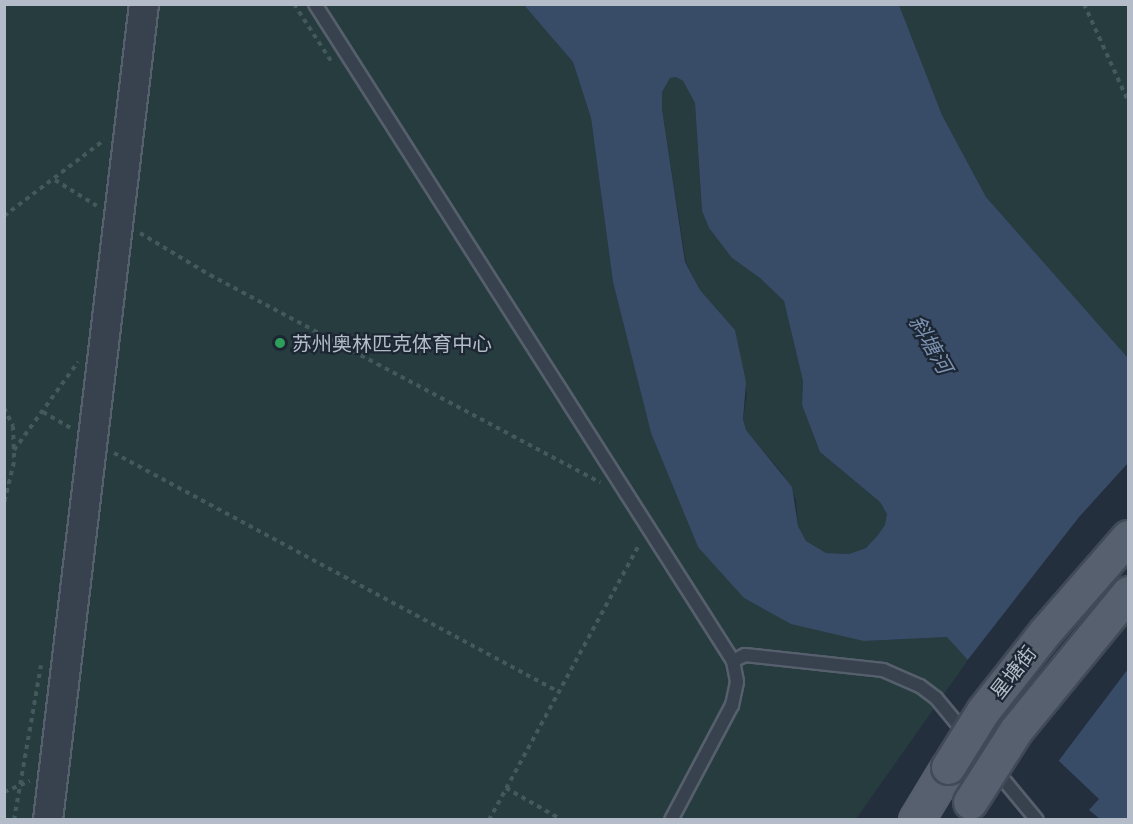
<!DOCTYPE html>
<html>
<head>
<meta charset="utf-8">
<style>
  body { margin:0 }
  #map { position:relative; width:1133px; height:824px; overflow:hidden; background:#242f3e; font-family:Lato,"Noto Sans SC",sans-serif }
  div>[style] { position:absolute }
  [style*='--x'] { left:calc(var(--x)*1px); top:calc(var(--y)*1px); width:calc(var(--w)*1px); rotate:calc(var(--a)*1deg) }
  .green>* { inset:0; background:#263c3f }
  .water>* { inset:0; background:#394c67 }
  .pier>* { inset:0; background:#242f3e }
  .path>* { height:4px; margin-top:-2px; transform-origin:0; background:repeating-linear-gradient(90deg,#44595c 0 4.5px,transparent 0 9px) }
  .roads { filter:drop-shadow(2px 0 #565f6c) drop-shadow(-2px 0 #565f6c) drop-shadow(0 2px #565f6c) drop-shadow(0 -2px #565f6c) }
  .service>* { height:12px; margin:-6px; padding:0 6px; transform-origin:6px; border-radius:6px; background:#38414e }
  .tertiary>* { height:28px; margin:-14px; padding:0 14px; transform-origin:14px; border-radius:14px; background:#38414e }
  .primary>* { height:33px; margin:-16.5px; padding:0 16.5px; transform-origin:16.5px; border-radius:16.5px; background:#56606e }
  .bridges { filter:drop-shadow(2px 0 #414a57) drop-shadow(-2px 0 #414a57) drop-shadow(0 2px #414a57) drop-shadow(0 -2px #414a57) }
  .primary-bridge>* { height:33px; margin:-16.5px; padding:0 16.5px; transform-origin:16.5px; border-radius:16.5px; background:#56606e }
  .dots>* { width:16px; height:16px; translate:-50% -50%; box-sizing:border-box; border:3px solid #1d2633; border-radius:50% }
  span { translate:-50% -50%; white-space:nowrap; text-align:center; line-height:1.15; -webkit-text-stroke:4.5px #1d2633; paint-order:stroke }
  .poi-label { font-size:20px; color:#b4bcc9 }
  .left { translate:0 -50%; text-align:left }
  .street-label { font-size:20px; color:#b4bcc9 }
  .water-label { font-size:21px; color:#7c92b1; font-style:italic }
  .frame { position:absolute; inset:0; border:6px solid #b4bcc9; pointer-events:none }
</style>
</head>
<body>
<div id="map">
  <div class="green">
    <i style="clip-path:polygon(5px 5px,524px 5px,573px 62px,591px 118px,613px 282px,651px 433px,698px 547px,864px 641px,947px 637px,968px 660px,856px 819px,5px 820px)"></i>
    <i style="clip-path:polygon(899px 5px,1128px 5px,1128px 358px,986px 197px,942px 115px)"></i>
    <i style="clip-path:polygon(676px 77px,683px 81px,695px 103px,702px 211px,709px 228px,732px 258px,760px 278px,784px 301px,803px 381px,802px 405px,820px 452px,880px 502px,887px 514px,886px 525px,878px 535px,866px 548px,849px 554px,826px 553px,806px 541px,798px 526px,796px 499px,782px 473px,746px 430px,743px 419px,747px 396px,735px 330px,700px 290px,686px 262px,662px 109px,662px 92px,670px 78px)"></i>
  </div>
  <div class="water">
    <i style="clip-path:polygon(evenodd,524px 5px,899px 5px,942px 115px,986px 197px,1128px 358px,1128px 819px,1100px 819px,1089px 810px,1099px 799px,1058px 760px,947px 637px,864px 641px,791px 624px,744px 598px,698px 547px,651px 433px,613px 282px,591px 118px,573px 62px,524px 5px,676px 77px,683px 81px,695px 103px,702px 211px,709px 228px,732px 258px,760px 278px,784px 301px,803px 381px,802px 405px,820px 452px,880px 502px,887px 514px,885px 525px,878px 535px,866px 548px,849px 554px,826px 553px,806px 541px,798px 526px,792px 487px,746px 430px,743px 419px,746px 382px,735px 330px,700px 290px,685px 262px,662px 109px,662px 92px,670px 78px,676px 77px)"></i>
  </div>
  <div class="pier">
    <i style="clip-path:polygon(1128px 463px,1128px 669px,1057px 763px,966px 662px,1079px 517px)"></i>
  </div>
  <div class="path">
    <i style="--x:294;--y:4;--w:68;--a:57"></i>
    <i style="--x:1084;--y:4;--w:107;--a:65.6"></i>
    <i style="--x:4;--y:6;--w:2;--a:-63"></i>
    <i style="--x:55;--y:180;--w:49;--a:31.8"></i>
    <i style="--x:4;--y:216;--w:126;--a:-37.2"></i>
    <i style="--x:140;--y:233;--w:82;--a:31"></i>
    <i style="--x:210;--y:275;--w:442;--a:28"></i>
    <i style="--x:4;--y:408;--w:20;--a:63"></i>
    <i style="--x:13;--y:426;--w:36;--a:88"></i>
    <i style="--x:14;--y:462;--w:42;--a:103.7"></i>
    <i style="--x:43;--y:412;--w:32;--a:30"></i>
    <i style="--x:14;--y:450;--w:109;--a:-54"></i>
    <i style="--x:114;--y:453;--w:503;--a:28.25"></i>
    <i style="--x:506;--y:788;--w:64;--a:29.7"></i>
    <i style="--x:4;--y:792;--w:28;--a:-23"></i>
    <i style="--x:14;--y:820;--w:157;--a:-80.1"></i>
    <i style="--x:489;--y:820;--w:315;--a:-61.4"></i>
  </div>
  <div class="roads">
    <div class="service">
      <i style="--x:315;--y:4;--w:779;--a:57.53"></i>
      <i style="--x:733;--y:661;--w:21;--a:79"></i>
      <i style="--x:737;--y:682;--w:24;--a:102"></i>
      <i style="--x:732;--y:705;--w:130;--a:117.9"></i>
      <i style="--x:733;--y:661;--w:13;--a:-27"></i>
      <i style="--x:745;--y:655;--w:139;--a:6.2"></i>
      <i style="--x:883;--y:670;--w:40;--a:23.4"></i>
      <i style="--x:920;--y:686;--w:20;--a:37"></i>
      <i style="--x:936;--y:698;--w:158;--a:50.4"></i>
    </div>
    <div class="tertiary">
      <i style="--x:48;--y:820;--w:822;--a:-83.29"></i>
    </div>
    <div class="primary">
      <i style="--x:916;--y:820;--w:62;--a:-58.9"></i>
    </div>
  </div>
  <div class="bridges">
    <div class="primary-bridge">
      <i style="--x:948;--y:767;--w:66;--a:-58"></i>
      <i style="--x:983;--y:711;--w:100;--a:-51.9"></i>
      <i style="--x:1045;--y:632;--w:126;--a:-48.9"></i>
      <i style="--x:970;--y:802;--w:85;--a:-57.4"></i>
      <i style="--x:1016;--y:730;--w:177;--a:-50.7"></i>
    </div>
  </div>
  <div class="dots">
    <i style="left:280px;top:343px;background:#2e9e5b"></i>
  </div>
  <div class="poi-label">
    <span class="left" style="left:292px;top:343px">苏州奥林匹克体育中心</span>
  </div>
  <div class="street-label">
    <span style="left:1013px;top:672px;rotate:-52deg">星塘街</span>
  </div>
  <div class="water-label">
    <span style="left:931px;top:344px;rotate:60deg">斜塘河</span>
  </div>
  <div class="frame"></div>
</div>
</body>
</html>
